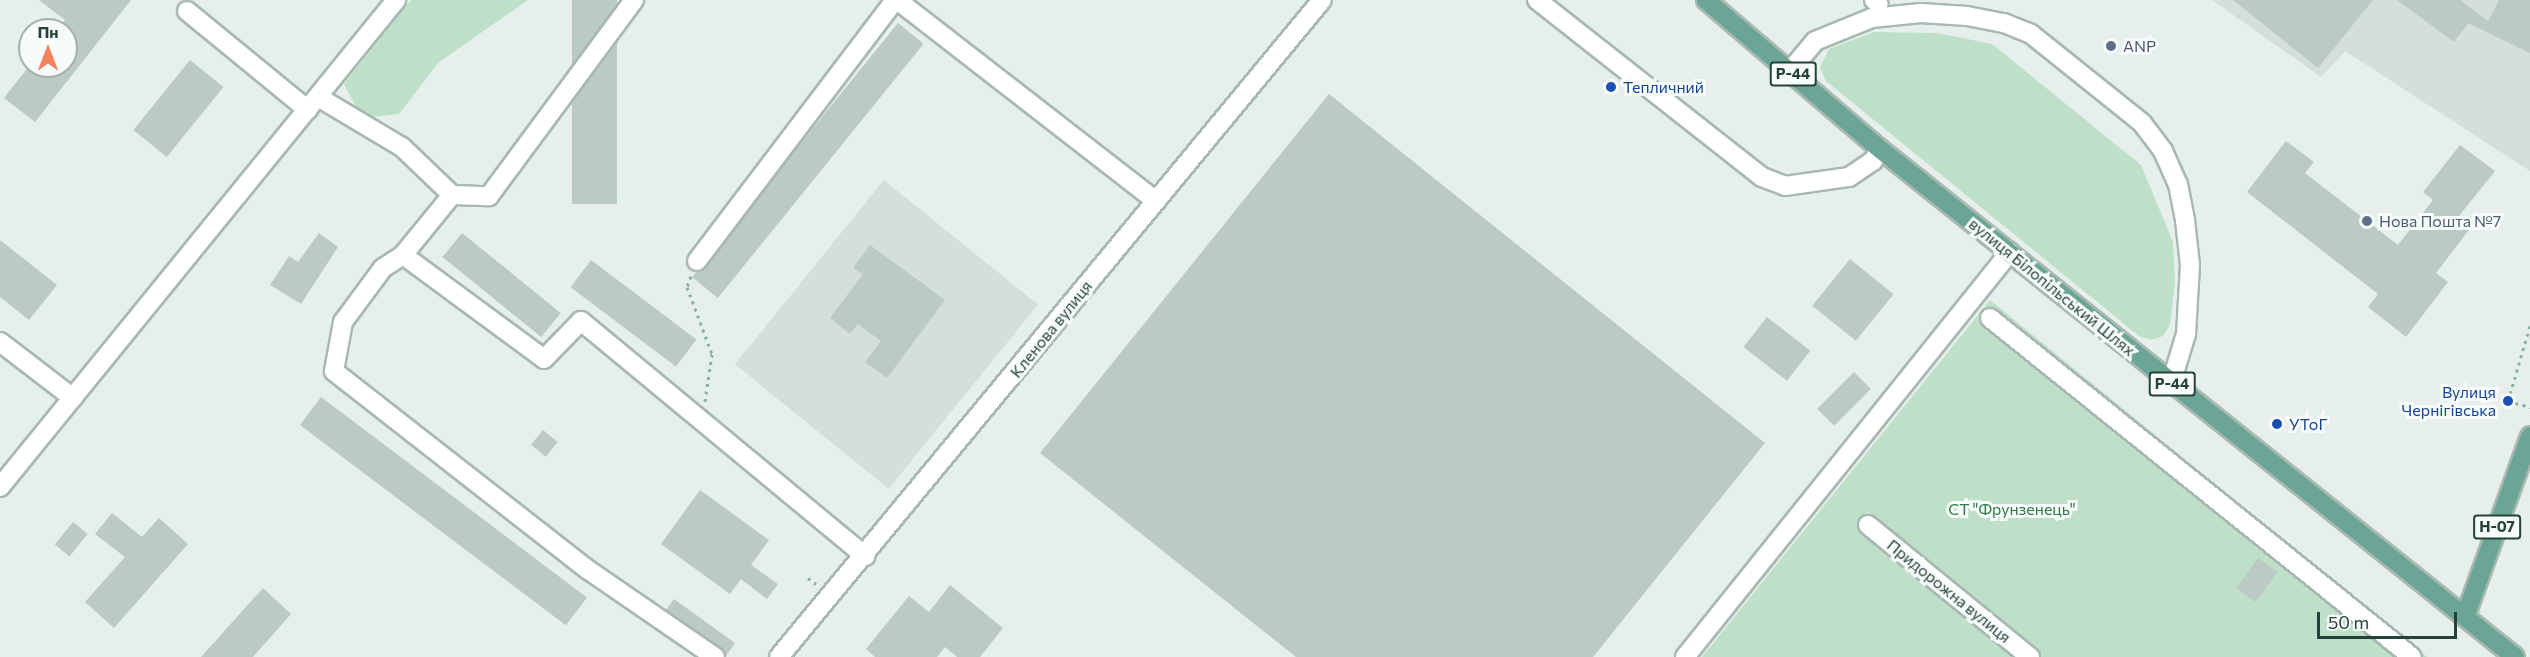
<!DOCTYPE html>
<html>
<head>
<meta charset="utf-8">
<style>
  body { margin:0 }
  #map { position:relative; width:2530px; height:657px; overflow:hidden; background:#e6efeb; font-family:Commissioner,sans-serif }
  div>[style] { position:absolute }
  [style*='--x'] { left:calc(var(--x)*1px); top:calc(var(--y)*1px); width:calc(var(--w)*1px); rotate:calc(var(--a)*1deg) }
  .built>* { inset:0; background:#d4dfda; transform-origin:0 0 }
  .green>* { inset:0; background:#bfe0c8 }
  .building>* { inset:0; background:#bbcac4; transform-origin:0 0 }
  .path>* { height:3px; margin-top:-1.5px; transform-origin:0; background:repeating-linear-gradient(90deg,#86b3a5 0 3px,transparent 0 7.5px) }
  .roads { filter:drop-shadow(2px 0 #a8b8b2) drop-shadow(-2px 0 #a8b8b2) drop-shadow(0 2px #a8b8b2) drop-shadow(0 -2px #a8b8b2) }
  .minor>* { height:18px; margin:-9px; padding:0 9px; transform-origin:9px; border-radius:9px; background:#fff }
  .major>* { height:18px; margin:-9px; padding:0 9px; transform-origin:9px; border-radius:9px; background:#6aa596 }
  .dots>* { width:16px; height:16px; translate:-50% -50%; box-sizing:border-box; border:3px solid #f7fbf9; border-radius:50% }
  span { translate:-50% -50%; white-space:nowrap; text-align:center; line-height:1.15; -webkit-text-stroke:6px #f7fbf9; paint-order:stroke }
  .shield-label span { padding:2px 4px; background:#f7fbf9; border:2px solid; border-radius:4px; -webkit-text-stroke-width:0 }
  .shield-label { font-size:15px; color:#24423a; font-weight:700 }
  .service-label { font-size:16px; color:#4e5e75 }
  .left { translate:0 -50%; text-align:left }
  .transit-label { font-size:16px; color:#164399 }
  .right { translate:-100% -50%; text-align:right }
  .street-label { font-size:16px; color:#24423a }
  .park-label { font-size:16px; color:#2d7a4b }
  .north { position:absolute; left:18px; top:18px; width:60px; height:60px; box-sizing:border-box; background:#f7fbf9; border:2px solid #a3b1ad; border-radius:50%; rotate:0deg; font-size:16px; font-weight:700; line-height:24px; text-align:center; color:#24423a }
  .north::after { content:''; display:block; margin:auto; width:21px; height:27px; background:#f4845f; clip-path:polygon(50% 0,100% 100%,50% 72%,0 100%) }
  .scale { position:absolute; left:2317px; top:612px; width:140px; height:27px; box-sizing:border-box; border:3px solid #24423a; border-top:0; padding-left:8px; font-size:18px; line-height:21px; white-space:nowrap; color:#24423a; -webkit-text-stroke:4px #f7fbf9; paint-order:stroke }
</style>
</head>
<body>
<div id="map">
  <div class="built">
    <i style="clip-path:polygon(2212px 0,2530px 0,2530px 171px,2345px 51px,2321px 77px)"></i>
    <i style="left:884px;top:180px;width:198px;height:237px;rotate:39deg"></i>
  </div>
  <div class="green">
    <i style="clip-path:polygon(411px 0,528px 0,438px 63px,399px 114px,362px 118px,344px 84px)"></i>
    <i style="clip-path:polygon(1874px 32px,1937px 33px,1992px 44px,2141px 165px,2173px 242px,2175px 282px,2170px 325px,2163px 336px,2151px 340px,2139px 336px,1826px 81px,1820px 68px,1829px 49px)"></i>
    <i style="clip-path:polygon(1990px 300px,2427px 657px,1702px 657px)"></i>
  </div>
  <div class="building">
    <i style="clip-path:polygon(39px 0,131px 0,35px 122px,4px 98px,29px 66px,66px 66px,66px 30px,57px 30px,65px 20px)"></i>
    <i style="left:572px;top:0;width:45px;height:204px"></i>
    <i style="clip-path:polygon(2233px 0,2373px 0,2318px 68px)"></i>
    <i style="clip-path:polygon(2397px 0,2460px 0,2488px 21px,2499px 0,2530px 0,2530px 53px,2468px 23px,2454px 42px)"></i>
    <i style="left:898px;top:23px;width:33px;height:327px;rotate:39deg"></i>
    <i style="left:190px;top:60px;width:43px;height:90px;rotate:39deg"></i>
    <i style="clip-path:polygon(1329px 94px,1765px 443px,1593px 657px,1296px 657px,1040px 453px)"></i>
    <i style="clip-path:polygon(2286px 141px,2314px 162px,2305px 173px,2398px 245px,2433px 200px,2423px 192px,2460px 145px,2495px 171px,2459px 216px,2472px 226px,2436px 273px,2448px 282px,2406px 337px,2368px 307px,2378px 294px,2247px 192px)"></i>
    <i style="clip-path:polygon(319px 233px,338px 247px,301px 304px,270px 285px,289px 256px,298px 262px)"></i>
    <i style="left:462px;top:233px;width:127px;height:31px;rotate:39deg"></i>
    <i style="clip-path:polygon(0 240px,57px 285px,29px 320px,0 297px)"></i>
    <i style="clip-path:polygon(870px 245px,945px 300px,887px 378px,865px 362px,881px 341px,858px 324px,850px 334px,830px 318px,863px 274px,853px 268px)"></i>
    <i style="left:1850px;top:259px;width:56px;height:60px;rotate:39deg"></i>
    <i style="left:591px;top:260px;width:132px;height:34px;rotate:37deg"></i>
    <i style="left:1767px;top:317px;width:55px;height:38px;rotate:38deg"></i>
    <i style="left:1854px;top:372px;width:24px;height:52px;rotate:45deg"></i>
    <i style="left:321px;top:397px;width:333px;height:35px;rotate:37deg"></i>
    <i style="left:543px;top:430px;width:19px;height:19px;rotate:39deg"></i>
    <i style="clip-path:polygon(700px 490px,769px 540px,751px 565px,778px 584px,767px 599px,741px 579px,730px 594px,661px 544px)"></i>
    <i style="clip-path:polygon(112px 513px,142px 537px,159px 518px,188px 544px,114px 628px,85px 602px,125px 557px,95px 534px)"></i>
    <i style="left:73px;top:522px;width:19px;height:29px;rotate:39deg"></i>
    <i style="left:2258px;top:558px;width:24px;height:37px;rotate:36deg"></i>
    <i style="clip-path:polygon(950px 585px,1003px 628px,980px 657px,957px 657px,945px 647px,937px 657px,875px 657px,866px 649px,909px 596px,929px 612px)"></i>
    <i style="clip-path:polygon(263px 588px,291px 614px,253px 657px,201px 657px)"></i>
    <i style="clip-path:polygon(674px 599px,735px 643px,726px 656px,721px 648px,666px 610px)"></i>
  </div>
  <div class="path">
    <i style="--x:691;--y:276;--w:12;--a:110"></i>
    <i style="--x:687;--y:287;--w:72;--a:69.5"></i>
    <i style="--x:712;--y:354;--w:48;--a:98.5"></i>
    <i style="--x:2530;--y:326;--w:78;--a:106.3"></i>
    <i style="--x:2508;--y:401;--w:23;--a:15"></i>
    <i style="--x:808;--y:578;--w:10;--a:37"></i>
  </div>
  <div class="roads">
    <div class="minor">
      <i style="--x:897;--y:0;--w:328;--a:37.8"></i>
      <i style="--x:1537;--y:0;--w:286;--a:38.2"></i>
      <i style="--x:1762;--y:177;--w:25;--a:21"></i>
      <i style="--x:1785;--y:186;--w:65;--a:-8"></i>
      <i style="--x:1849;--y:177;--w:29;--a:-34"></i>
      <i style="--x:1873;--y:161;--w:14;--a:-60"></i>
      <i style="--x:1874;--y:0;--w:6;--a:39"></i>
      <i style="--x:187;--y:11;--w:156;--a:39.3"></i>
      <i style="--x:1790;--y:71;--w:39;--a:-50"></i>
      <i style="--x:1815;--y:41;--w:61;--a:-22"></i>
      <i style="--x:1872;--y:18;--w:49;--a:-5.8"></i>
      <i style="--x:1921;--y:13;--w:46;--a:3.7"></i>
      <i style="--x:1967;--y:16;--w:38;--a:11"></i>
      <i style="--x:2004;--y:23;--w:29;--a:22"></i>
      <i style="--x:2031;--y:34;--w:142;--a:38.7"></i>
      <i style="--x:2142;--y:123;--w:35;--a:53"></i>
      <i style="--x:2163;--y:151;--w:36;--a:66"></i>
      <i style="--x:2178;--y:184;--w:37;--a:79"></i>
      <i style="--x:2185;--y:220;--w:45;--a:83.7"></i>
      <i style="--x:2190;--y:265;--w:69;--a:93.3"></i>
      <i style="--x:2186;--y:334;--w:51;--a:107"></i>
      <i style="--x:318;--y:97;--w:98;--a:30.8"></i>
      <i style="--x:402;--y:147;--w:69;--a:43.8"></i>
      <i style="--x:403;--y:255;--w:77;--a:-50.8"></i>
      <i style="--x:452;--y:195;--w:37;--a:2"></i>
      <i style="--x:489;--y:196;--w:244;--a:-53.5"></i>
      <i style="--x:697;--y:261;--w:328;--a:-52.8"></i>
      <i style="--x:1990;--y:318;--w:541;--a:38.78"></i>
      <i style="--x:0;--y:342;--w:92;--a:37.5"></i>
      <i style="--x:0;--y:487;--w:628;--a:-50.88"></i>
      <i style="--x:1868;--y:525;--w:209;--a:39.2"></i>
      <i style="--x:715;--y:657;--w:155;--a:-145.5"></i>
      <i style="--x:587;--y:569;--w:321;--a:-142"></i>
      <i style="--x:334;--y:371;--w:50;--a:-79.6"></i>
      <i style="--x:343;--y:322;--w:67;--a:-53.5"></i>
      <i style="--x:383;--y:268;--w:24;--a:-33"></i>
      <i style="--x:403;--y:255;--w:175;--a:36.4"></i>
      <i style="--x:544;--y:359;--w:53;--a:-45.8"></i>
      <i style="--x:581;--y:321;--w:369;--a:39.6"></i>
      <i style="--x:779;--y:657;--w:852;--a:-50.43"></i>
      <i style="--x:1685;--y:657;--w:519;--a:-51.25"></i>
    </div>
    <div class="major">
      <i style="--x:1706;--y:0;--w:229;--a:40.6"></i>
      <i style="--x:1880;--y:149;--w:813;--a:38.66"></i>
      <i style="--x:2465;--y:617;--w:192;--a:-70.2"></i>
    </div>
  </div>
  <div class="dots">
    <i style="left:2111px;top:46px;background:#5c6f8a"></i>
    <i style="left:1611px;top:87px;background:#1a4fb4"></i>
    <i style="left:2367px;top:221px;background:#5c6f8a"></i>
    <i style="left:2508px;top:401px;background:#1a4fb4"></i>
    <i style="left:2277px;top:424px;background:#1a4fb4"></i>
  </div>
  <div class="shield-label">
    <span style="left:1793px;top:74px">Р-44</span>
    <span style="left:2172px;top:384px">Р-44</span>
    <span style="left:2497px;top:527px">Н-07</span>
  </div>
  <div class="service-label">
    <span class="left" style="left:2123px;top:46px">ANP</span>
    <span class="left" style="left:2379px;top:221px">Нова Пошта №7</span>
  </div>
  <div class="transit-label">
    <span class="left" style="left:1623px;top:87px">Тепличний</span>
    <span class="right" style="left:2496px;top:401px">Вулиця<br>Чернігівська</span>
    <span class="left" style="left:2289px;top:424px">УТоГ</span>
  </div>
  <div class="street-label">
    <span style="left:2052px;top:287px;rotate:39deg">вулиця Білопільський Шлях</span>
    <span style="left:1051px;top:329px;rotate:-51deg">Кленова вулиця</span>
    <span style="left:1949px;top:591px;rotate:39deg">Придорожна вулиця</span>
  </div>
  <div class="park-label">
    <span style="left:2012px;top:509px">СТ "Фрунзенець"</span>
  </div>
  <div class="north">Пн</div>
  <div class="scale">50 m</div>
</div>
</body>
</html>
